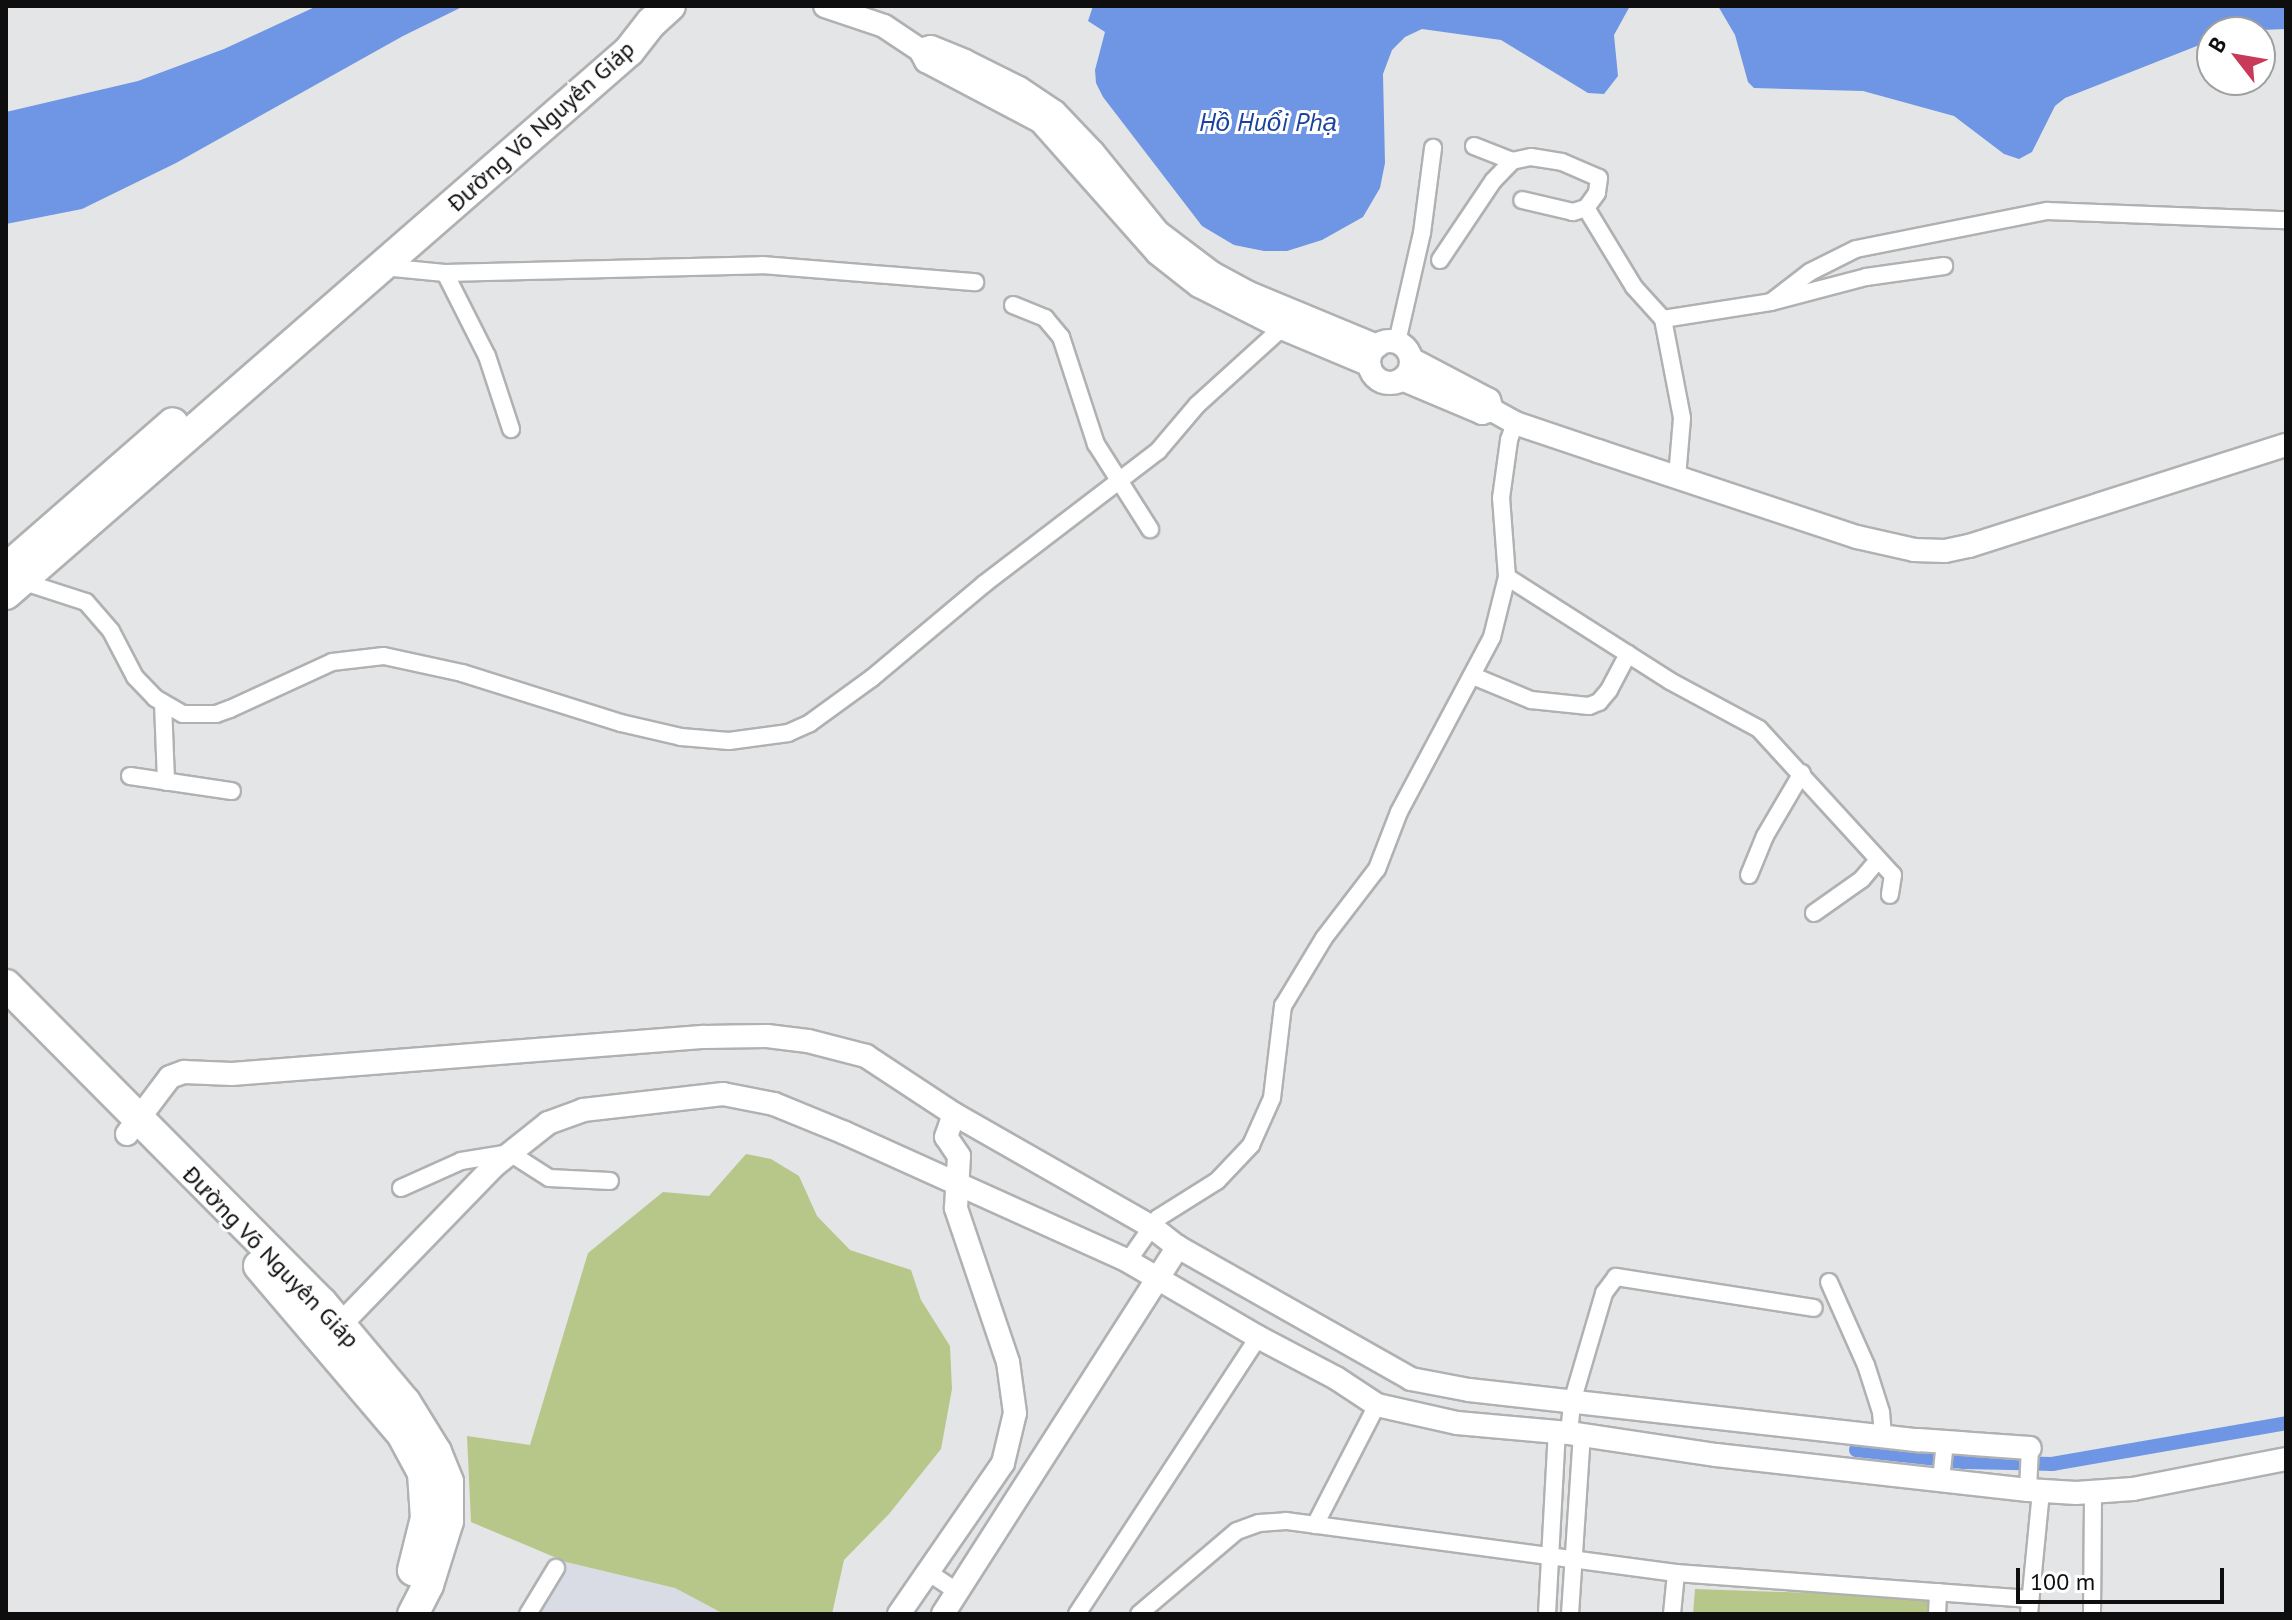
<!DOCTYPE html>
<html>
<head>
<meta charset="utf-8">
<style>
  body { margin:0 }
  #map { position:relative; width:2292px; height:1620px; overflow:hidden; background:#e4e5e6; font-family:"PT Sans",sans-serif }
  div>[style] { position:absolute }
  [style*='--x'] { left:calc(var(--x)*1px); top:calc(var(--y)*1px); width:calc(var(--w)*1px); rotate:calc(var(--a)*1deg) }
  .built>* { inset:0; background:#dadce5 }
  .green>* { inset:0; background:#b7c78a }
  .water>* { inset:0; background:#6f96e4 }
  .canal>* { height:14px; margin:-7px; padding:0 7px; transform-origin:7px; border-radius:7px; background:#6f96e4 }
  .roads { filter:drop-shadow(2px 0 #b0b1b2) drop-shadow(-2px 0 #b0b1b2) drop-shadow(0 2px #b0b1b2) drop-shadow(0 -2px #b0b1b2) }
  .street>* { height:16px; margin:-8px; padding:0 8px; transform-origin:8px; border-radius:8px; background:#fff }
  .secondary>* { height:22px; margin:-11px; padding:0 11px; transform-origin:11px; border-radius:11px; background:#fff }
  .secondary>.ring { margin:-11px; padding:0; box-sizing:content-box; background:none; border:22px solid #fff; border-radius:50% }
  .highway>* { height:30px; margin:-15px; padding:0 15px; transform-origin:15px; border-radius:15px; background:#fff }
  span { translate:-50% -50%; white-space:nowrap; text-align:center; line-height:1.15; -webkit-text-stroke:6px #fff; paint-order:stroke }
  .street-label { font-size:24px; color:#0e0e0f }
  .water-label { font-size:26px; color:#1b429c; font-style:italic }
  .frame { position:absolute; inset:0; border:8px solid #0e0e0f; pointer-events:none }
  .north { position:absolute; left:2196px; top:16px; width:80px; height:80px; box-sizing:border-box; background:#fff; border:2px solid #9f9f9f; border-radius:50%; rotate:301deg; font-size:22px; font-weight:700; line-height:32px; text-align:center; color:#0e0e0f }
  .north::after { content:''; display:block; margin:auto; width:28px; height:36px; background:#c93a5a; clip-path:polygon(50% 0,100% 100%,50% 72%,0 100%) }
  .scale { position:absolute; left:2016px; top:1568px; width:208px; height:36px; box-sizing:border-box; border:4px solid #0e0e0f; border-top:0; padding-left:10px; font-size:24px; line-height:28px; white-space:nowrap; color:#0e0e0f; -webkit-text-stroke:6px #fff; paint-order:stroke }
</style>
</head>
<body>
<div id="map">
  <div class="built">
    <i style="clip-path:polygon(566px 1562px,675px 1588px,724px 1614px,536px 1614px)"></i>
  </div>
  <div class="green">
    <i style="clip-path:polygon(746px 1154px,771px 1159px,799px 1176px,817px 1216px,850px 1250px,911px 1270px,921px 1300px,950px 1346px,952px 1389px,941px 1449px,889px 1514px,844px 1560px,832px 1614px,724px 1614px,675px 1588px,566px 1562px,471px 1522px,467px 1436px,530px 1445px,588px 1253px,663px 1192px,709px 1196px)"></i>
    <i style="clip-path:polygon(1695px 1589px,1931px 1597px,1928px 1614px,1693px 1614px)"></i>
  </div>
  <div class="water">
    <i style="clip-path:polygon(317px 6px,464px 6px,403px 36px,176px 163px,82px 209px,6px 224px,6px 112px,138px 81px,224px 49px)"></i>
    <i style="clip-path:polygon(1093px 6px,1630px 6px,1614px 35px,1618px 76px,1604px 94px,1588px 93px,1501px 40px,1422px 29px,1405px 37px,1392px 50px,1383px 74px,1385px 163px,1380px 188px,1363px 217px,1322px 240px,1287px 251px,1264px 251px,1234px 245px,1202px 226px,1103px 97px,1096px 83px,1095px 70px,1105px 32px,1088px 21px)"></i>
    <i style="clip-path:polygon(1718px 6px,2286px 6px,2286px 29px,2212px 32px,2212px 40px,2065px 98px,2055px 106px,2032px 152px,2019px 159px,2004px 154px,1954px 116px,1863px 91px,1754px 88px,1748px 82px,1735px 35px)"></i>
  </div>
  <div class="canal">
    <i style="--x:1856;--y:1450;--w:109;--a:6.3"></i>
    <i style="--x:1964;--y:1462;--w:88;--a:1.3"></i>
    <i style="--x:2052;--y:1464;--w:238;--a:-9.9"></i>
  </div>
  <div class="roads">
    <div class="street">
      <i style="--x:1474;--y:146;--w:41;--a:21.5"></i>
      <i style="--x:1586;--y:208;--w:92;--a:58.7"></i>
      <i style="--x:1634;--y:287;--w:43;--a:47.8"></i>
      <i style="--x:1663;--y:319;--w:101;--a:79.1"></i>
      <i style="--x:1682;--y:418;--w:59;--a:94.8"></i>
      <i style="--x:1440;--y:260;--w:95;--a:-56.1"></i>
      <i style="--x:1493;--y:181;--w:28;--a:-46"></i>
      <i style="--x:1512;--y:161;--w:19;--a:-12"></i>
      <i style="--x:1531;--y:157;--w:31;--a:9"></i>
      <i style="--x:1562;--y:162;--w:40;--a:23.4"></i>
      <i style="--x:1599;--y:178;--w:15;--a:98"></i>
      <i style="--x:1597;--y:193;--w:19;--a:126"></i>
      <i style="--x:1586;--y:208;--w:14;--a:163"></i>
      <i style="--x:1573;--y:212;--w:52;--a:-166.8"></i>
      <i style="--x:383;--y:267;--w:62;--a:5.5"></i>
      <i style="--x:445;--y:273;--w:317;--a:-1.4"></i>
      <i style="--x:762;--y:265;--w:214;--a:4.6"></i>
      <i style="--x:445;--y:273;--w:93;--a:63.2"></i>
      <i style="--x:487;--y:356;--w:77;--a:71.8"></i>
      <i style="--x:1771;--y:302;--w:49;--a:-37.6"></i>
      <i style="--x:1810;--y:272;--w:51;--a:-26.6"></i>
      <i style="--x:1856;--y:249;--w:195;--a:-11.3"></i>
      <i style="--x:2047;--y:211;--w:239;--a:2.2"></i>
      <i style="--x:1013;--y:305;--w:35;--a:22"></i>
      <i style="--x:1045;--y:318;--w:25;--a:50"></i>
      <i style="--x:1061;--y:337;--w:113;--a:71.9"></i>
      <i style="--x:1096;--y:444;--w:101;--a:57.6"></i>
      <i style="--x:1663;--y:319;--w:109;--a:-8.9"></i>
      <i style="--x:1771;--y:302;--w:98;--a:-14.7"></i>
      <i style="--x:1866;--y:277;--w:79;--a:-8"></i>
      <i style="--x:1397;--y:342;--w:112;--a:-77.1"></i>
      <i style="--x:1422;--y:233;--w:86;--a:-82.6"></i>
      <i style="--x:1507;--y:577;--w:193;--a:32.5"></i>
      <i style="--x:1670;--y:681;--w:101;--a:28.3"></i>
      <i style="--x:1759;--y:729;--w:198;--a:47.5"></i>
      <i style="--x:1893;--y:875;--w:20;--a:99"></i>
      <i style="--x:18;--y:580;--w:71;--a:17.9"></i>
      <i style="--x:86;--y:602;--w:38;--a:49"></i>
      <i style="--x:111;--y:631;--w:52;--a:62.4"></i>
      <i style="--x:135;--y:677;--w:29;--a:46"></i>
      <i style="--x:155;--y:698;--w:32;--a:30"></i>
      <i style="--x:183;--y:714;--w:33;--a:0"></i>
      <i style="--x:216;--y:714;--w:15;--a:-20"></i>
      <i style="--x:230;--y:709;--w:112;--a:-24.7"></i>
      <i style="--x:332;--y:662;--w:52;--a:-6.6"></i>
      <i style="--x:384;--y:656;--w:80;--a:12.3"></i>
      <i style="--x:462;--y:673;--w:167;--a:17.5"></i>
      <i style="--x:621;--y:723;--w:62;--a:13.1"></i>
      <i style="--x:681;--y:737;--w:48;--a:4.8"></i>
      <i style="--x:729;--y:741;--w:60;--a:-7.7"></i>
      <i style="--x:788;--y:733;--w:24;--a:-24"></i>
      <i style="--x:810;--y:723;--w:77;--a:-36"></i>
      <i style="--x:872;--y:678;--w:146;--a:-40"></i>
      <i style="--x:984;--y:584;--w:219;--a:-37.4"></i>
      <i style="--x:1158;--y:451;--w:60;--a:-49.7"></i>
      <i style="--x:1197;--y:405;--w:115;--a:-42.2"></i>
      <i style="--x:1473;--y:676;--w:63;--a:22.5"></i>
      <i style="--x:1531;--y:700;--w:58;--a:5.9"></i>
      <i style="--x:1589;--y:706;--w:11;--a:-22"></i>
      <i style="--x:1599;--y:702;--w:16;--a:-50"></i>
      <i style="--x:1609;--y:690;--w:41;--a:-62.2"></i>
      <i style="--x:163;--y:703;--w:79;--a:87.8"></i>
      <i style="--x:130;--y:776;--w:103;--a:8.4"></i>
      <i style="--x:1749;--y:875;--w:42;--a:-67.7"></i>
      <i style="--x:1765;--y:836;--w:73;--a:-59.6"></i>
      <i style="--x:1814;--y:913;--w:59;--a:-35.3"></i>
      <i style="--x:1862;--y:879;--w:25;--a:-50"></i>
      <i style="--x:401;--y:1188;--w:66;--a:-24.2"></i>
      <i style="--x:461;--y:1161;--w:50;--a:-9.3"></i>
      <i style="--x:510;--y:1153;--w:46;--a:32.7"></i>
      <i style="--x:549;--y:1178;--w:61;--a:2.8"></i>
      <i style="--x:1128;--y:1261;--w:52;--a:-55.1"></i>
      <i style="--x:1158;--y:1218;--w:70;--a:-32.1"></i>
      <i style="--x:1217;--y:1181;--w:50;--a:-46.6"></i>
      <i style="--x:1251;--y:1145;--w:51;--a:-65.9"></i>
      <i style="--x:1272;--y:1098;--w:93;--a:-83.2"></i>
      <i style="--x:1283;--y:1006;--w:79;--a:-58.9"></i>
      <i style="--x:1324;--y:938;--w:87;--a:-52.5"></i>
      <i style="--x:1377;--y:869;--w:61;--a:-68.9"></i>
      <i style="--x:1399;--y:812;--w:198;--a:-62"></i>
      <i style="--x:1492;--y:637;--w:62;--a:-76"></i>
      <i style="--x:1507;--y:577;--w:79;--a:-94.3"></i>
      <i style="--x:1501;--y:498;--w:59;--a:-82.1"></i>
      <i style="--x:1509;--y:440;--w:18;--a:-71"></i>
      <i style="--x:1829;--y:1282;--w:91;--a:66"></i>
      <i style="--x:1866;--y:1365;--w:49;--a:72.3"></i>
      <i style="--x:1881;--y:1412;--w:24;--a:85"></i>
      <i style="--x:1569;--y:1433;--w:31;--a:-84"></i>
      <i style="--x:1572;--y:1402;--w:114;--a:-73.6"></i>
      <i style="--x:1604;--y:1293;--w:20;--a:-53"></i>
      <i style="--x:1616;--y:1277;--w:200;--a:8.9"></i>
      <i style="--x:1941;--y:1480;--w:37;--a:-84"></i>
      <i style="--x:2028;--y:1490;--w:42;--a:-87.3"></i>
      <i style="--x:1315;--y:1525;--w:135;--a:-62.7"></i>
      <i style="--x:928;--y:1572;--w:36;--a:34"></i>
      <i style="--x:528;--y:1614;--w:54;--a:-58.7"></i>
      <i style="--x:1077;--y:1614;--w:331;--a:-56.8"></i>
      <i style="--x:1139;--y:1614;--w:128;--a:-40.3"></i>
      <i style="--x:1237;--y:1531;--w:23;--a:-20"></i>
      <i style="--x:1259;--y:1523;--w:27;--a:-4"></i>
      <i style="--x:1286;--y:1521;--w:393;--a:7.6"></i>
      <i style="--x:1676;--y:1573;--w:355;--a:4.2"></i>
      <i style="--x:1547;--y:1614;--w:182;--a:-86.9"></i>
      <i style="--x:1570;--y:1614;--w:179;--a:-86.2"></i>
      <i style="--x:1672;--y:1614;--w:41;--a:-84.4"></i>
      <i style="--x:1937;--y:1614;--w:22;--a:-87"></i>
      <i style="--x:2029;--y:1614;--w:124;--a:-84.4"></i>
      <i style="--x:2092;--y:1614;--w:122;--a:-89.5"></i>
    </div>
    <div class="secondary">
      <i style="--x:825;--y:6;--w:62;--a:18.7"></i>
      <i style="--x:884;--y:26;--w:43;--a:33.7"></i>
      <i style="--x:920;--y:50;--w:13;--a:61"></i>
      <i style="--x:926;--y:61;--w:129;--a:27.8"></i>
      <i style="--x:1040;--y:121;--w:176;--a:48.4"></i>
      <i style="--x:1157;--y:253;--w:53;--a:38.2"></i>
      <i style="--x:1199;--y:286;--w:93;--a:26.8"></i>
      <i style="--x:1282;--y:328;--w:95;--a:22.8"></i>
      <i style="--x:920;--y:50;--w:11;--a:-15"></i>
      <i style="--x:931;--y:47;--w:37;--a:22"></i>
      <i style="--x:965;--y:61;--w:60;--a:26.6"></i>
      <i style="--x:1019;--y:88;--w:43;--a:33.7"></i>
      <i style="--x:1055;--y:112;--w:55;--a:46.5"></i>
      <i style="--x:1093;--y:152;--w:103;--a:50.9"></i>
      <i style="--x:1158;--y:232;--w:68;--a:37.2"></i>
      <i style="--x:1212;--y:273;--w:42;--a:28.4"></i>
      <i style="--x:1249;--y:293;--w:139;--a:22.5"></i>
      <i class="ring" style="left:1369px;top:341px;width:20px;height:20px"></i>
      <i style="--x:1411;--y:359;--w:88;--a:27.7"></i>
      <i style="--x:1489;--y:400;--w:10;--a:73"></i>
      <i style="--x:1402;--y:379;--w:87;--a:23"></i>
      <i style="--x:1482;--y:413;--w:10;--a:-17"></i>
      <i style="--x:1492;--y:410;--w:26;--a:29"></i>
      <i style="--x:1515;--y:423;--w:88;--a:18.6"></i>
      <i style="--x:1598;--y:451;--w:273;--a:18.4"></i>
      <i style="--x:1857;--y:537;--w:58;--a:12.8"></i>
      <i style="--x:1914;--y:550;--w:31;--a:2"></i>
      <i style="--x:1945;--y:551;--w:25;--a:-12"></i>
      <i style="--x:1969;--y:546;--w:333;--a:-17.7"></i>
      <i style="--x:127;--y:1134;--w:71;--a:-53"></i>
      <i style="--x:170;--y:1077;--w:15;--a:-20"></i>
      <i style="--x:184;--y:1072;--w:48;--a:2.4"></i>
      <i style="--x:232;--y:1074;--w:474;--a:-4.5"></i>
      <i style="--x:705;--y:1037;--w:62;--a:-0.9"></i>
      <i style="--x:767;--y:1036;--w:41;--a:7"></i>
      <i style="--x:808;--y:1041;--w:60;--a:14.5"></i>
      <i style="--x:866;--y:1056;--w:105;--a:33.4"></i>
      <i style="--x:954;--y:1114;--w:228;--a:29.7"></i>
      <i style="--x:1152;--y:1227;--w:33;--a:38"></i>
      <i style="--x:1178;--y:1247;--w:268;--a:29.5"></i>
      <i style="--x:1411;--y:1379;--w:59;--a:10.7"></i>
      <i style="--x:1469;--y:1390;--w:452;--a:6.4"></i>
      <i style="--x:1918;--y:1440;--w:112;--a:4.1"></i>
      <i style="--x:340;--y:1325;--w:221;--a:-45.9"></i>
      <i style="--x:494;--y:1166;--w:69;--a:-38.5"></i>
      <i style="--x:548;--y:1123;--w:37;--a:-20"></i>
      <i style="--x:583;--y:1110;--w:141;--a:-6.5"></i>
      <i style="--x:723;--y:1094;--w:52;--a:11.1"></i>
      <i style="--x:774;--y:1104;--w:77;--a:22.2"></i>
      <i style="--x:845;--y:1133;--w:311;--a:24.3"></i>
      <i style="--x:1128;--y:1261;--w:151;--a:30.3"></i>
      <i style="--x:1258;--y:1337;--w:88;--a:27.7"></i>
      <i style="--x:1336;--y:1378;--w:49;--a:33.4"></i>
      <i style="--x:1377;--y:1405;--w:82;--a:12.7"></i>
      <i style="--x:1457;--y:1423;--w:112;--a:5.1"></i>
      <i style="--x:1569;--y:1433;--w:149;--a:8.5"></i>
      <i style="--x:1716;--y:1455;--w:314;--a:6.4"></i>
      <i style="--x:2028;--y:1490;--w:48;--a:3.6"></i>
      <i style="--x:2076;--y:1493;--w:57;--a:-4"></i>
      <i style="--x:2133;--y:1489;--w:156;--a:-11.1"></i>
      <i style="--x:899;--y:1614;--w:183;--a:-55.4"></i>
      <i style="--x:1003;--y:1463;--w:51;--a:-76.5"></i>
      <i style="--x:1015;--y:1413;--w:51;--a:-97.8"></i>
      <i style="--x:1008;--y:1362;--w:163;--a:-108.7"></i>
      <i style="--x:956;--y:1208;--w:52;--a:-86.7"></i>
      <i style="--x:959;--y:1156;--w:23;--a:-124"></i>
      <i style="--x:946;--y:1137;--w:24;--a:-71"></i>
      <i style="--x:943;--y:1614;--w:436;--a:-57.4"></i>
    </div>
    <div class="highway">
      <i style="--x:7;--y:568;--w:220;--a:-41.1"></i>
      <i style="--x:6;--y:594;--w:826;--a:-41.08"></i>
      <i style="--x:629;--y:51;--w:37;--a:-52"></i>
      <i style="--x:652;--y:22;--w:24;--a:-42"></i>
      <i style="--x:6;--y:985;--w:447;--a:45.2"></i>
      <i style="--x:321;--y:1302;--w:131;--a:50"></i>
      <i style="--x:405;--y:1402;--w:59;--a:58.2"></i>
      <i style="--x:436;--y:1452;--w:32;--a:68"></i>
      <i style="--x:448;--y:1482;--w:39;--a:90"></i>
      <i style="--x:448;--y:1521;--w:67;--a:107.4"></i>
      <i style="--x:428;--y:1585;--w:33;--a:117"></i>
      <i style="--x:259;--y:1266;--w:221;--a:49.6"></i>
      <i style="--x:402;--y:1434;--w:44;--a:61.7"></i>
      <i style="--x:423;--y:1473;--w:45;--a:86.2"></i>
      <i style="--x:426;--y:1518;--w:54;--a:104"></i>
    </div>
  </div>
  <div class="street-label">
    <span style="left:541px;top:126px;rotate:-42deg">Đường Võ Nguyên Giáp</span>
    <span style="left:271px;top:1257px;rotate:46deg">Đường Võ Nguyên Giáp</span>
  </div>
  <div class="water-label">
    <span style="left:1268px;top:122px">Hồ Huổi Phạ</span>
  </div>
  <div class="frame"></div>
  <div class="north">B</div>
  <div class="scale">100 m</div>
</div>
</body>
</html>
